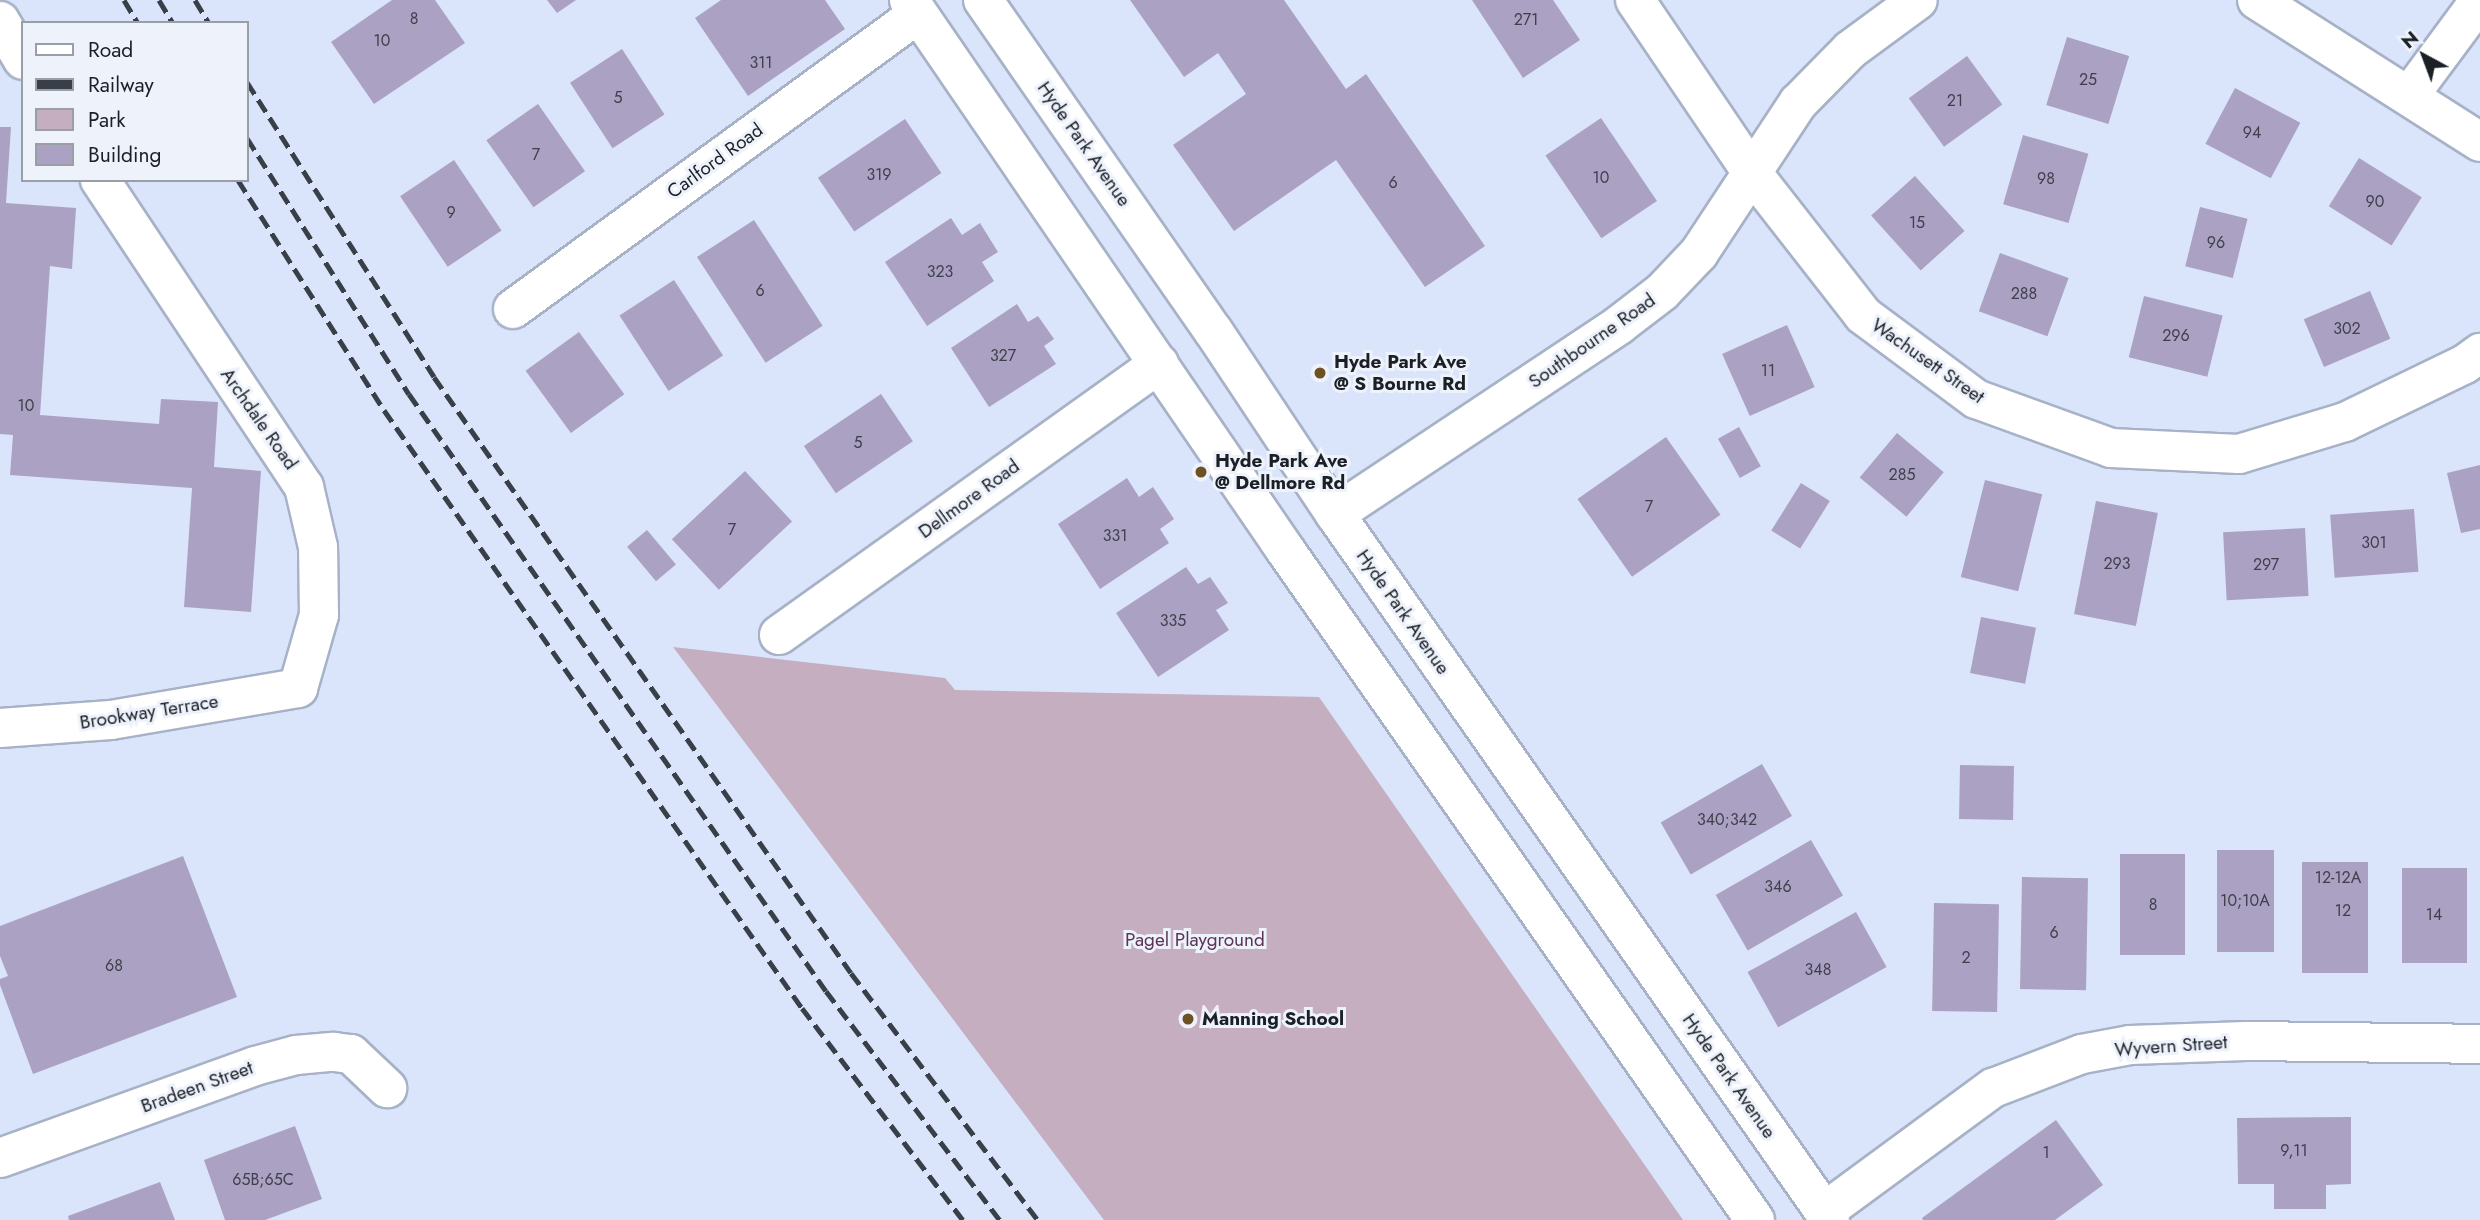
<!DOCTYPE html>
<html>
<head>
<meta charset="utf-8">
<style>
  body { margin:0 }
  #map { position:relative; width:2480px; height:1220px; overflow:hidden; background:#dae5fb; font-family:Jost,sans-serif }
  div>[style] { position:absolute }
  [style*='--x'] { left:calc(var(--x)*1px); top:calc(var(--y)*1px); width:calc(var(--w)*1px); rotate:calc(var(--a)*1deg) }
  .green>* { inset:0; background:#c4aebf }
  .building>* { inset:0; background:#aba1c2; transform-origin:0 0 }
  .roads { filter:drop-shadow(2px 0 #a7b2c7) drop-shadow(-2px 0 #a7b2c7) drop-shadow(0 2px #a7b2c7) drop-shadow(0 -2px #a7b2c7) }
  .minor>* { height:38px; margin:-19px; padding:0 19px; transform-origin:19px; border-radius:19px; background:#fff }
  .primary>* { height:38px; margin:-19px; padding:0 19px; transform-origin:19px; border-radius:19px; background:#fff }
  .rail>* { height:5px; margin-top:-2.5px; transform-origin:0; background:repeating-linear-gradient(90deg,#393f48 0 14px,transparent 0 21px) }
  .dots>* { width:19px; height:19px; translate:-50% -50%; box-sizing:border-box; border:4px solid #eef2fb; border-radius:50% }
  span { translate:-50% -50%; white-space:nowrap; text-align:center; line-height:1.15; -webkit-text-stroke:6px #eef2fb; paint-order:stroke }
  .number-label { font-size:16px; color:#3f404d }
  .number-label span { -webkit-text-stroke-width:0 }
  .street-label { font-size:19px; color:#1b1f26 }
  .poi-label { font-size:19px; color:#1b1f26; font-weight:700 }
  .left { translate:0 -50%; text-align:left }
  .park-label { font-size:19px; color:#5d3356 }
  .legend { position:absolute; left:21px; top:21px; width:228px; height:161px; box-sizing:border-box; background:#eef2fb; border:2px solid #9a9ea6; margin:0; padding:9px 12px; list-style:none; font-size:21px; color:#1b1f26 }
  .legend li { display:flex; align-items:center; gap:14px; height:35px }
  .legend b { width:35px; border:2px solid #9a9ea6 }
  .north { position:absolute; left:2389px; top:21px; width:70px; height:70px; -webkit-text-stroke:5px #eef2fb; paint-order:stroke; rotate:319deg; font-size:19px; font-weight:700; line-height:28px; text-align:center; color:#1b1f26 }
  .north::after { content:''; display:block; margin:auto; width:24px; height:32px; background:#1b1f26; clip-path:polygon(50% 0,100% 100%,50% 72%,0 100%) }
</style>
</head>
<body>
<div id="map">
  <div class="green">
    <i style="clip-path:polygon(673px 647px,945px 678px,955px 690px,1319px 697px,1683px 1220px,1104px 1220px)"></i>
  </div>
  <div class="building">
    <i style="clip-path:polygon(392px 0,435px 0,465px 43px,374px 104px,331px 42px)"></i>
    <i style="clip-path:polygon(547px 0,576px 0,557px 13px)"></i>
    <i style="clip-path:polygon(721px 0,825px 0,845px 29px,748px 96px,695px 18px)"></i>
    <i style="clip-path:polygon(1130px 0,1284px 0,1346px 89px,1366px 74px,1485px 246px,1425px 287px,1336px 160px,1234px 231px,1173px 145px,1246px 94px,1218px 53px,1184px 77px)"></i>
    <i style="clip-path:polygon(1472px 0,1553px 0,1580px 40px,1523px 78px)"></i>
    <i style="left:2067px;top:37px;width:65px;height:71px;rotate:17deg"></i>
    <i style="left:622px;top:49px;width:78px;height:62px;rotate:57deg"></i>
    <i style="left:1967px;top:56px;width:60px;height:72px;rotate:54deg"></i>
    <i style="left:2235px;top:88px;width:74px;height:63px;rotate:28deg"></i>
    <i style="left:538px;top:104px;width:82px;height:63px;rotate:55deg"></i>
    <i style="left:1601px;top:118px;width:100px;height:67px;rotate:56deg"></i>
    <i style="left:905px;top:119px;width:65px;height:105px;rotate:56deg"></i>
    <i style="clip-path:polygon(0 127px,11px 127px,6px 203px,76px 208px,72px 269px,50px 266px,40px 415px,159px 424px,161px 399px,218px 402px,214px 467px,261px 471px,251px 612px,184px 607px,192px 488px,10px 475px,13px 435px,0 434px)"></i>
    <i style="left:2023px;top:135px;width:68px;height:72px;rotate:16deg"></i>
    <i style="left:2359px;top:158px;width:74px;height:57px;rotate:32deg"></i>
    <i style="left:454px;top:160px;width:85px;height:65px;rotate:56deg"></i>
    <i style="left:1915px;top:176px;width:74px;height:59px;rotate:48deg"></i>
    <i style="left:2200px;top:207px;width:49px;height:61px;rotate:14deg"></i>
    <i style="clip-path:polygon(951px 218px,962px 235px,980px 223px,998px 252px,982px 262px,994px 281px,927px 326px,885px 262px)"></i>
    <i style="left:754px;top:220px;width:126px;height:68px;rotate:57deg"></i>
    <i style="left:2000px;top:253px;width:73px;height:62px;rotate:20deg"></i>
    <i style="left:674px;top:280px;width:90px;height:65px;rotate:57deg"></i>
    <i style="left:2370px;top:291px;width:52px;height:72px;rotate:67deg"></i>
    <i style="left:2144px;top:296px;width:81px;height:63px;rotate:14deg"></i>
    <i style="clip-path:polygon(1017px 304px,1028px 322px,1038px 316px,1054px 339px,1044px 346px,1056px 364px,989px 407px,951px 348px)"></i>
    <i style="left:1787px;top:325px;width:68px;height:71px;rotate:66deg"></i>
    <i style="left:579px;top:332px;width:77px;height:66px;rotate:54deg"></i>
    <i style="left:881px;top:394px;width:57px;height:93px;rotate:56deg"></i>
    <i style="left:1739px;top:427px;width:45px;height:24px;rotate:61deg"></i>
    <i style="left:1897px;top:433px;width:61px;height:58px;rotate:40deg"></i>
    <i style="left:1666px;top:437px;width:95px;height:108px;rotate:55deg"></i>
    <i style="clip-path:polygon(2480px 465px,2480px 529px,2461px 533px,2447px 473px)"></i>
    <i style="left:745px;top:471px;width:69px;height:100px;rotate:47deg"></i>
    <i style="clip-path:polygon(1127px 478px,1139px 497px,1153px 487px,1174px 519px,1160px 529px,1169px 543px,1100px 589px,1058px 524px)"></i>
    <i style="left:1985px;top:480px;width:59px;height:100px;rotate:14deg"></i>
    <i style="left:1801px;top:483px;width:34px;height:56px;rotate:32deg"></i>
    <i style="left:2096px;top:501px;width:63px;height:115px;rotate:11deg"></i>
    <i style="left:2414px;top:509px;width:63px;height:84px;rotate:86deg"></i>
    <i style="left:2305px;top:528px;width:68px;height:82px;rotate:87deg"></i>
    <i style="left:647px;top:530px;width:45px;height:26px;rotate:50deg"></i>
    <i style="clip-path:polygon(1186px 567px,1198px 584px,1210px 577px,1228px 603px,1216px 610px,1229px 630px,1158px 677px,1116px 613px)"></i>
    <i style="left:1981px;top:617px;width:56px;height:57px;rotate:11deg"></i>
    <i style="left:1762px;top:764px;width:60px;height:117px;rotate:60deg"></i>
    <i style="left:1960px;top:765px;width:54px;height:54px;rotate:1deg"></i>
    <i style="left:1811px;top:840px;width:64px;height:110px;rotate:60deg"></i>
    <i style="left:2274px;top:850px;width:102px;height:57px;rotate:90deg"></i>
    <i style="left:2120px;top:854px;width:65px;height:101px"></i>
    <i style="clip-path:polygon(183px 856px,237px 997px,33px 1074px,0 985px,0 979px,8px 976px,0 956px,0 926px)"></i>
    <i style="left:2302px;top:862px;width:66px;height:111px"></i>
    <i style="left:2402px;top:868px;width:65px;height:95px"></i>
    <i style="left:2022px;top:877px;width:66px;height:112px;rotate:1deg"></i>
    <i style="left:1934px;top:903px;width:65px;height:108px;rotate:1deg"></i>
    <i style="left:1856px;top:912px;width:63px;height:124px;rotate:61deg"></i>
    <i style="clip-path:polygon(2351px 1117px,2351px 1184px,2326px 1185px,2326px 1209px,2274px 1209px,2274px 1184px,2238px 1184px,2237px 1118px)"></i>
    <i style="clip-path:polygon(2056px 1120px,2103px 1185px,2055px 1220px,1923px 1220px,1922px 1218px)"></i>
    <i style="clip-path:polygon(295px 1126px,322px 1199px,265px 1220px,225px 1220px,204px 1160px)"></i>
    <i style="clip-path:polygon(160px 1182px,175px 1220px,69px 1220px,68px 1216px)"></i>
  </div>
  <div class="roads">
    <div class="minor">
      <i style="--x:1635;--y:0;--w:210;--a:55.9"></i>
      <i style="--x:1753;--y:174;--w:179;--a:52"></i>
      <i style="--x:1863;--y:315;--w:141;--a:36.6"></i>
      <i style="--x:1976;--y:399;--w:144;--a:19.9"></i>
      <i style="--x:2111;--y:448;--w:128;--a:2.7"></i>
      <i style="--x:2239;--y:454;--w:111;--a:-16.8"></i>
      <i style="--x:2345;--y:422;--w:133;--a:-25.8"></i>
      <i style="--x:2465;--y:364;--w:19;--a:-36"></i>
      <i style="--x:2257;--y:0;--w:264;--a:32.5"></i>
      <i style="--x:0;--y:21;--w:45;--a:59.5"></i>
      <i style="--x:2409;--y:96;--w:119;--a:-53.5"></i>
      <i style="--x:513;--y:309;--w:501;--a:-36.07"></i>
      <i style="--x:1335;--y:514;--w:341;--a:-33.6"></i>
      <i style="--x:1619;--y:325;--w:54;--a:-37.5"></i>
      <i style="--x:1662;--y:292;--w:54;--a:-46.5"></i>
      <i style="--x:1699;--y:253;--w:180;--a:-56.6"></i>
      <i style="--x:1798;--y:103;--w:74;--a:-45.5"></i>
      <i style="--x:1850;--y:50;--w:84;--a:-36.3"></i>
      <i style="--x:779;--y:635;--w:467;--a:-35.5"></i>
      <i style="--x:0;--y:728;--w:111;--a:-4.1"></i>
      <i style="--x:111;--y:720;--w:190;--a:-9.7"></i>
      <i style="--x:298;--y:688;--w:76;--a:-74"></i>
      <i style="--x:319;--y:615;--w:68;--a:-90.8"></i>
      <i style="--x:318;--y:547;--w:62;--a:-103.1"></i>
      <i style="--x:304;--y:487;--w:369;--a:-123.6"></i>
      <i style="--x:0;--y:1158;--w:271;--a:-19.8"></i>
      <i style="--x:255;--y:1066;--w:42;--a:-15"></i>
      <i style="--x:296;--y:1055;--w:38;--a:-5"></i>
      <i style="--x:334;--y:1052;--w:17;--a:7"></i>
      <i style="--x:351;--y:1054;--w:50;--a:43.4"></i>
      <i style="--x:1824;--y:1212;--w:210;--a:-36.3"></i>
      <i style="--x:1993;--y:1088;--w:95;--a:-20.9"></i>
      <i style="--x:2082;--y:1054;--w:49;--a:-10.6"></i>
      <i style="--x:2130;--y:1045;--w:116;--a:-2"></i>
      <i style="--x:2246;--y:1041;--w:234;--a:0.7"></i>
    </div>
    <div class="primary">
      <i style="--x:909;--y:0;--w:668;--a:55.62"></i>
      <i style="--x:1286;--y:551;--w:817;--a:54.97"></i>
      <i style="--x:983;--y:0;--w:404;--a:55.2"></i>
      <i style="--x:1214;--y:332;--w:219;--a:56.4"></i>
      <i style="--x:1335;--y:514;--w:862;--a:54.96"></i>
    </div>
  </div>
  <div class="rail">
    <i style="--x:124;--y:0;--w:27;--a:59"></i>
    <i style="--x:159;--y:0;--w:27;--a:59"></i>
    <i style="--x:195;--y:0;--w:27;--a:59"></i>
    <i style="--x:247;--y:82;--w:349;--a:57.6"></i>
    <i style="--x:434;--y:377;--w:727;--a:55.02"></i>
    <i style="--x:851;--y:973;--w:310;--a:52.9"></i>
    <i style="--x:247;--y:138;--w:303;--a:57.7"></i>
    <i style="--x:409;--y:394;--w:728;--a:55.07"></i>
    <i style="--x:826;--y:991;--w:288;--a:52.8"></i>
    <i style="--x:238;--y:180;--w:272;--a:57.6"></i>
    <i style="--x:384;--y:410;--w:730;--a:55.05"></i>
    <i style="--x:802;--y:1008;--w:266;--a:52.8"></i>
  </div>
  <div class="dots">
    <i style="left:1320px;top:373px;background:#6e5224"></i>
    <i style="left:1201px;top:472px;background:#6e5224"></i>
    <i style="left:1188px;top:1019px;background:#6e5224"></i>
  </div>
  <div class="number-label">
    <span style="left:414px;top:19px">8</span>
    <span style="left:1526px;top:20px">271</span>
    <span style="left:382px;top:41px">10</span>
    <span style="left:761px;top:63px">311</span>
    <span style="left:2088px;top:80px">25</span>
    <span style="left:618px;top:98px">5</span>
    <span style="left:1955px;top:101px">21</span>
    <span style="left:2252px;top:133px">94</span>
    <span style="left:536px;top:155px">7</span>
    <span style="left:879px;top:175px">319</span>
    <span style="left:1601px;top:178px">10</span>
    <span style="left:2046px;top:179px">98</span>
    <span style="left:1393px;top:183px">6</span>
    <span style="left:2375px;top:202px">90</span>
    <span style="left:451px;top:213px">9</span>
    <span style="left:1917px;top:223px">15</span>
    <span style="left:2216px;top:243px">96</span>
    <span style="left:940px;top:272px">323</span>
    <span style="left:760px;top:291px">6</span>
    <span style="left:2024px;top:294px">288</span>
    <span style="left:2347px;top:329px">302</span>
    <span style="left:2176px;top:336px">296</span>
    <span style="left:1003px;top:356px">327</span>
    <span style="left:1768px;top:371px">11</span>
    <span style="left:26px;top:406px">10</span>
    <span style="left:858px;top:443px">5</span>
    <span style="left:1902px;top:475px">285</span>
    <span style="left:1649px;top:507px">7</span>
    <span style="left:732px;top:530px">7</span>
    <span style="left:1115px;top:536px">331</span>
    <span style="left:2374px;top:543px">301</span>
    <span style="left:2117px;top:564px">293</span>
    <span style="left:2266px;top:565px">297</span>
    <span style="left:1173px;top:621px">335</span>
    <span style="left:1727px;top:820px">340;342</span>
    <span style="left:2338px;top:878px">12-12A</span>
    <span style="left:1778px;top:887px">346</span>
    <span style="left:2245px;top:901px">10;10A</span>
    <span style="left:2153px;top:905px">8</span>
    <span style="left:2343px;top:911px">12</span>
    <span style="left:2434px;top:915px">14</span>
    <span style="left:2054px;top:933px">6</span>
    <span style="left:1966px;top:958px">2</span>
    <span style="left:114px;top:966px">68</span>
    <span style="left:1818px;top:970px">348</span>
    <span style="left:2294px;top:1151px">9,11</span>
    <span style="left:2046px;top:1153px">1</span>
    <span style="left:263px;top:1180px">65B;65C</span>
  </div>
  <div class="street-label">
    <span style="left:1084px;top:144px;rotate:55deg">Hyde Park Avenue</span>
    <span style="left:715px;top:161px;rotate:-36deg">Carlford Road</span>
    <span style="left:1592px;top:341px;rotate:-35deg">Southbourne Road</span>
    <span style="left:1928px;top:361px;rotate:35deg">Wachusett Street</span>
    <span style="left:259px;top:419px;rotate:55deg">Archdale Road</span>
    <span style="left:969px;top:499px;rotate:-36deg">Dellmore Road</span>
    <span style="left:1403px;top:612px;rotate:55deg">Hyde Park Avenue</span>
    <span style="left:149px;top:712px;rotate:-9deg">Brookway Terrace</span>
    <span style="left:2171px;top:1046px;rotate:-4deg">Wyvern Street</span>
    <span style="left:1729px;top:1076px;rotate:55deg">Hyde Park Avenue</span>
    <span style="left:197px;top:1087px;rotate:-20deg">Bradeen Street</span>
  </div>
  <div class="poi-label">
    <span class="left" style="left:1334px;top:373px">Hyde Park Ave<br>@ S Bourne Rd</span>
    <span class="left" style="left:1215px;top:472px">Hyde Park Ave<br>@ Dellmore Rd</span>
    <span class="left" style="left:1202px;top:1019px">Manning School</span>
  </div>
  <div class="park-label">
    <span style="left:1195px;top:940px">Pagel Playground</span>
  </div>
  <ul class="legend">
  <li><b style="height:9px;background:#fff"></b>Road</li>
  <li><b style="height:9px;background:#393f48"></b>Railway</li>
  <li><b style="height:19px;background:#c4aebf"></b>Park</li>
  <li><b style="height:19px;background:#aba1c2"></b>Building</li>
  </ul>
  <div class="north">N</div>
</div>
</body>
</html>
